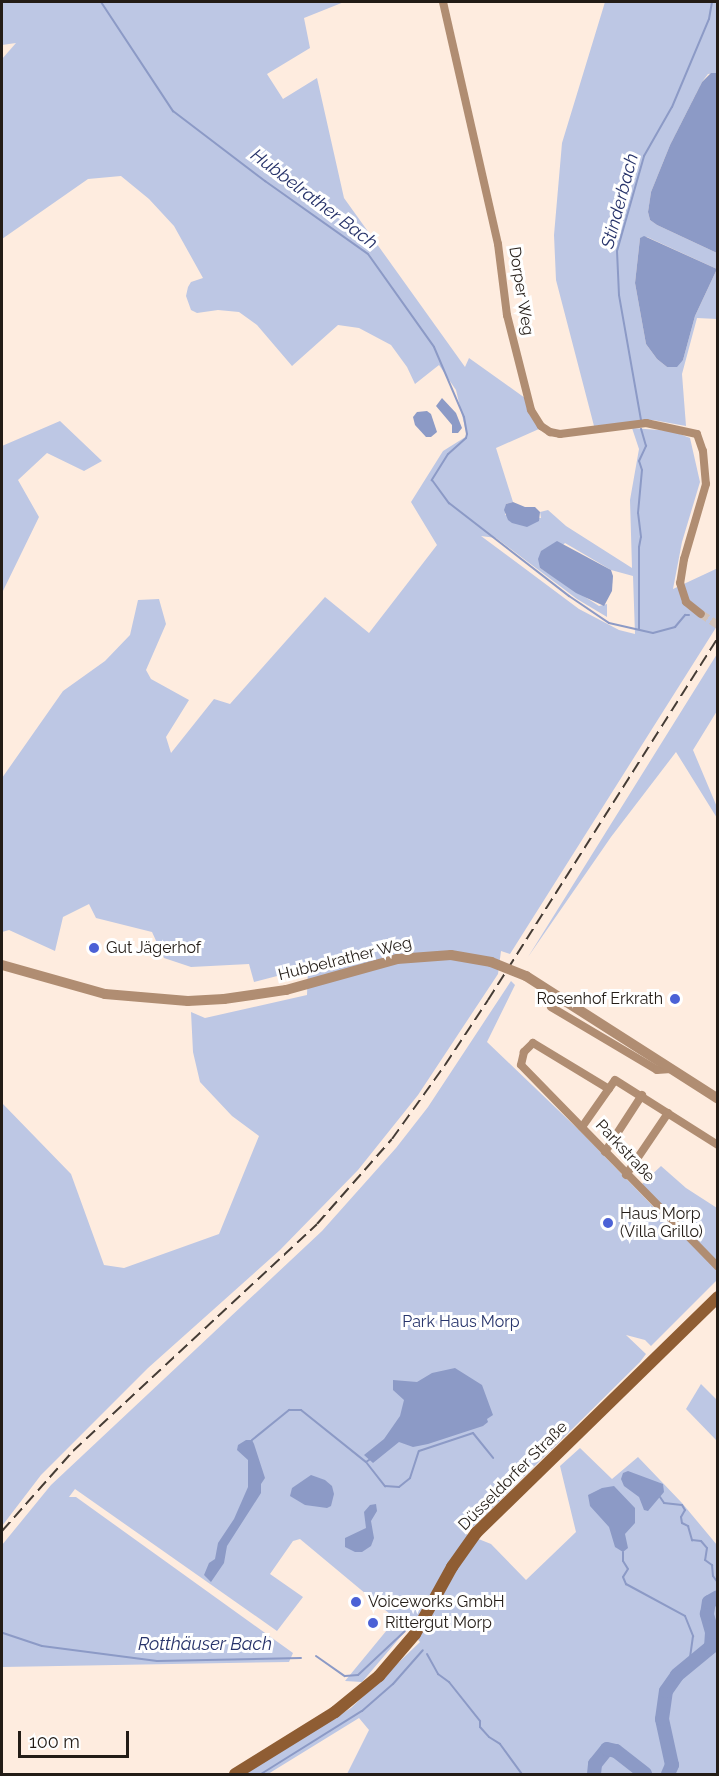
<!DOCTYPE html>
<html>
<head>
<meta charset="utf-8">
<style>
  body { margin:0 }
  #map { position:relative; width:719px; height:1776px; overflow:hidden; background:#feecdf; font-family:Raleway,sans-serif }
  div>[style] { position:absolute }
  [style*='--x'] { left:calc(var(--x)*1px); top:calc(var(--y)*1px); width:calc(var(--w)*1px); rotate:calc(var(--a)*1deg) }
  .green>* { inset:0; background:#bdc7e4 }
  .water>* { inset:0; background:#8c9ac6 }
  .stream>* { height:2px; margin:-1px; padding:0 1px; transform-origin:1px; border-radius:1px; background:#8c9ac6 }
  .river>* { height:14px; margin:-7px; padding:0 7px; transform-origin:7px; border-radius:7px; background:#8c9ac6 }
  .minor-tunnel>* { height:8px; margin-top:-4px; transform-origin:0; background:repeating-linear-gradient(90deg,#d2c2b7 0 8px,transparent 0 12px) }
  .minor>* { height:8px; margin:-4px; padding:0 4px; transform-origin:4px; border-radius:4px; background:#b08d72 }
  .tertiary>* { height:10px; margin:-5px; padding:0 5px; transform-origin:5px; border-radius:5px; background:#b08d72 }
  .secondary>* { height:12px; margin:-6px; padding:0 6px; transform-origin:6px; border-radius:6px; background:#8f5d33 }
  .rail>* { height:2px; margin-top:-1px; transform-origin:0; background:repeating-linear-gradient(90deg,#453c35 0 12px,transparent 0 18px) }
  .tertiary-bridge>* { height:10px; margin:-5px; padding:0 5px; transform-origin:5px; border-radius:5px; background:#b08d72 }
  .dots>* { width:16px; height:16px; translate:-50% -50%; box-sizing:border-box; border:3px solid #fff; border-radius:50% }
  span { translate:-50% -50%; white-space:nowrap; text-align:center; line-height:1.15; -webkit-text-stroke:6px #fff; paint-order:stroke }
  .street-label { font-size:16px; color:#231c16 }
  .poi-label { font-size:16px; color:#231c16 }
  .left { translate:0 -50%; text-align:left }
  .right { translate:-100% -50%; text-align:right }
  .park-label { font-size:16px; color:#28356c }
  .water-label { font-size:18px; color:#27336a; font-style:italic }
  .frame { position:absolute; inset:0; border:3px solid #231c16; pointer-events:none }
  .scale { position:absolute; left:18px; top:1731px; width:111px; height:27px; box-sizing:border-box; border:3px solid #231c16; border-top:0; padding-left:8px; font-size:18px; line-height:21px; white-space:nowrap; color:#231c16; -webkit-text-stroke:4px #fff; paint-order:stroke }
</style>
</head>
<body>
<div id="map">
  <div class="green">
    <i style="clip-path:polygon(evenodd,2px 2px,344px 2px,304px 18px,310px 48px,267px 74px,283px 99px,317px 78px,344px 198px,465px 367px,469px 358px,525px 398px,539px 429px,496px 448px,513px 502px,506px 504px,505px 515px,541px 518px,540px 512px,548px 510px,566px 526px,632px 568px,630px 500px,639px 449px,632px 428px,672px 431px,690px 438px,700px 482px,682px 542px,673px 589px,718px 568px,717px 626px,510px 954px,501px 951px,498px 974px,418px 1095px,358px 1170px,280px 1250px,148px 1368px,41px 1475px,2px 1526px,2px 1103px,71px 1174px,104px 1265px,124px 1268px,219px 1234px,259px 1136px,232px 1116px,200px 1082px,193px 1052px,191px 1012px,205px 1018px,307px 995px,308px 968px,254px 982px,249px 964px,191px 967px,164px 958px,152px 932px,96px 918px,89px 904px,63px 917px,55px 951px,9px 930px,2px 932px,2px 778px,63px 691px,105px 661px,130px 635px,138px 600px,159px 599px,166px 624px,146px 670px,151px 679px,189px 700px,166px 737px,171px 753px,214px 699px,230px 704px,325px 597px,369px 633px,437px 545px,411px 502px,443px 451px,467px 436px,456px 390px,439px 365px,415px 384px,407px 367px,391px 345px,359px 328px,338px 325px,292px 366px,257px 325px,239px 312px,218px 310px,197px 313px,191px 310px,186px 296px,188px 287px,191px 282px,203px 278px,174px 226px,149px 199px,121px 176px,88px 179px,2px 239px,2px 59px,16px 43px,2px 45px,2px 2px,481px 536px,496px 538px,577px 599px,607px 617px,607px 604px,599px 606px,540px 568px,565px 543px,611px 570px,633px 576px,635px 634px,619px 630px,579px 609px,481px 536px)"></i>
    <i style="clip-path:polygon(evenodd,605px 2px,717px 2px,717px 73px,708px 74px,702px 82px,670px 145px,651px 192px,648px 212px,650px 220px,657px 225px,717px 253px,717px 319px,697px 318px,682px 374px,686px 426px,653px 420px,594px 426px,556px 280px,554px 235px,562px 143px,605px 2px,647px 237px,717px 269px,695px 316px,683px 360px,667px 367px,657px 359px,646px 344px,635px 283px,640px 238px,647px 237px)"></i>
    <i style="clip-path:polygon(60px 421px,102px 461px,84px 471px,47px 453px,18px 480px,39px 517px,2px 593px,2px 446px)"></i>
    <i style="clip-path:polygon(717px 654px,717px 711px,693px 750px,717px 807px,717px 818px,676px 752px,611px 837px,528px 957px)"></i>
    <i style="clip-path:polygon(511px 981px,515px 985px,487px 1042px,581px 1132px,676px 1230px,642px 1184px,661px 1166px,686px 1188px,717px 1208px,717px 1280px,651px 1346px,645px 1340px,626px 1335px,646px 1354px,640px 1362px,466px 1534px,491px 1544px,526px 1580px,576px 1532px,560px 1466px,580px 1448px,612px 1479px,638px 1457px,682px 1503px,717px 1545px,717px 1774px,347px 1774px,369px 1730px,359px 1718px,268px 1774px,243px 1774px,351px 1708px,420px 1642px,408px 1628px,362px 1682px,345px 1681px,396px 1619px,300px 1539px,293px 1541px,270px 1574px,303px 1597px,277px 1631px,75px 1489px,69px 1497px,76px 1497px,293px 1653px,289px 1662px,2px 1667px,2px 1545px,51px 1485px,322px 1231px,396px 1148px,428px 1107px)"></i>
    <i style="clip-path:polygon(701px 1384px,717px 1400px,717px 1441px,686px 1409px)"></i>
  </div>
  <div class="water">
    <i style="clip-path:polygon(711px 73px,718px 73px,717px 253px,657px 225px,650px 220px,648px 212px,651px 192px,670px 145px,702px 82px)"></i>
    <i style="clip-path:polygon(644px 236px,717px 269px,695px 316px,683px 360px,677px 367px,667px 367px,657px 359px,646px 344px,635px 283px,640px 238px)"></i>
    <i style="clip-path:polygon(442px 398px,456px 413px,462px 428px,458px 433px,452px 433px,452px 425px,436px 406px)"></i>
    <i style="clip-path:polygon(427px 411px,431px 414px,437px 432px,431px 437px,426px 437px,415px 425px,413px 417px,417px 412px)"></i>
    <i style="clip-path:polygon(513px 502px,525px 507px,535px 507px,540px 512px,539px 521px,527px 527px,512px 523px,508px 520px,504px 510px,506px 504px)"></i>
    <i style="clip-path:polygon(557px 541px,611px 570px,613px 576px,612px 591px,604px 606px,576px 593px,540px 568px,538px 559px,541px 551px)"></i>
    <i style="clip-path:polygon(455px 1368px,482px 1385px,493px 1415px,487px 1419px,488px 1422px,483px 1426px,428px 1444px,413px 1447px,399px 1442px,373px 1463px,364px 1455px,384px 1439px,400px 1416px,404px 1400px,393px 1390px,393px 1380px,417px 1382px,432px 1373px)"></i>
    <i style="clip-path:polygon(246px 1440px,252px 1440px,254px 1444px,265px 1478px,261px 1484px,261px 1493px,227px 1546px,224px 1563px,211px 1582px,204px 1575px,209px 1563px,215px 1559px,218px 1543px,234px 1519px,248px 1487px,248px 1460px,237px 1450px,238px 1445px)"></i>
    <i style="clip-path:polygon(628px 1471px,663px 1484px,664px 1492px,648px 1511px,644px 1510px,639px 1497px,624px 1486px,621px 1479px,623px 1473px)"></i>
    <i style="clip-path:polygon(311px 1475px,325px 1480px,332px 1486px,334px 1494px,331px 1506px,327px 1508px,305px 1505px,290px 1496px,292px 1488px)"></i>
    <i style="clip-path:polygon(614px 1486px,635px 1508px,635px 1523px,625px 1534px,628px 1548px,623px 1552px,615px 1547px,609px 1527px,590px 1506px,588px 1495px,602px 1488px)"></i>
    <i style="clip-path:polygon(376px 1504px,377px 1511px,371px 1521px,374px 1538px,371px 1546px,362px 1552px,355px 1552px,345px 1547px,345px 1538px,366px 1528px,364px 1512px,370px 1505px)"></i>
  </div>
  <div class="stream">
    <i style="--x:101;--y:2;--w:131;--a:56.6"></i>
    <i style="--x:173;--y:111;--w:116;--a:37.3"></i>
    <i style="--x:265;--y:181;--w:126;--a:35.3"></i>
    <i style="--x:368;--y:254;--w:114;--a:54.6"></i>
    <i style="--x:434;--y:347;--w:76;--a:66.8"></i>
    <i style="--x:464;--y:417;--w:17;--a:80"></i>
    <i style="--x:467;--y:434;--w:4;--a:104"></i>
    <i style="--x:466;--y:438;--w:24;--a:138"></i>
    <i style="--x:448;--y:454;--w:31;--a:122"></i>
    <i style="--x:432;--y:480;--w:29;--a:54"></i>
    <i style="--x:449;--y:503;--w:152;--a:37.8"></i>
    <i style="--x:569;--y:596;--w:48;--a:34"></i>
    <i style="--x:609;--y:623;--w:45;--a:12.8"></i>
    <i style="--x:653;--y:633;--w:23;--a:-15"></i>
    <i style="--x:675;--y:627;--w:16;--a:-50"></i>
    <i style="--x:685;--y:615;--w:4;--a:0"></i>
    <i style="--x:641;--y:420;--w:127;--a:-100"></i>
    <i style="--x:619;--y:295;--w:44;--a:-92.6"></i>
    <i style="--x:617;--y:251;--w:99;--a:-74.1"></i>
    <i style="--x:644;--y:156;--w:56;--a:-60.3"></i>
    <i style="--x:672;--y:107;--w:95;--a:-67.2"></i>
    <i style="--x:709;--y:19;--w:17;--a:-80"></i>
    <i style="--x:639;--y:629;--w:82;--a:-90"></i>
    <i style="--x:639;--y:547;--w:10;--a:-79"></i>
    <i style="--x:641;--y:537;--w:24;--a:-97"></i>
    <i style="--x:638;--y:513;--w:43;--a:-84.7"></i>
    <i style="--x:642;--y:470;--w:9;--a:-108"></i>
    <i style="--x:639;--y:461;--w:17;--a:-65"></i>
    <i style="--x:646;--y:446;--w:18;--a:-106"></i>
    <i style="--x:252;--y:1440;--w:48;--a:-39"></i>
    <i style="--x:289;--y:1410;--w:12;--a:0"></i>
    <i style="--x:301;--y:1410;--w:83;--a:38.7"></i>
    <i style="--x:366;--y:1462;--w:4;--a:-34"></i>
    <i style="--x:366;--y:1462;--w:31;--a:52"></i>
    <i style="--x:385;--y:1486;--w:14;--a:4"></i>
    <i style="--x:399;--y:1487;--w:14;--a:-39"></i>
    <i style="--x:410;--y:1478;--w:28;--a:-72"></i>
    <i style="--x:419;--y:1451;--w:57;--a:-18.4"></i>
    <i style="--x:473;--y:1433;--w:32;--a:51"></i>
    <i style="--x:660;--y:1497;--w:7;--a:56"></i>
    <i style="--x:664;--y:1503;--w:18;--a:6"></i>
    <i style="--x:682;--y:1505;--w:6;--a:59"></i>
    <i style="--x:685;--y:1510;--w:8;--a:120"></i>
    <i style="--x:681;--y:1517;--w:6;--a:81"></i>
    <i style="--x:682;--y:1523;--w:7;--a:27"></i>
    <i style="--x:688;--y:1526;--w:15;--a:74"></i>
    <i style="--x:692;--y:1540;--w:9;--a:6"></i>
    <i style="--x:701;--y:1541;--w:9;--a:49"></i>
    <i style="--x:707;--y:1548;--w:12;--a:99"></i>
    <i style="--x:705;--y:1560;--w:9;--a:36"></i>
    <i style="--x:712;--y:1565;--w:11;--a:85"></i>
    <i style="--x:713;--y:1576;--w:9;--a:54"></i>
    <i style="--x:623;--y:1552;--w:9;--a:90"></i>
    <i style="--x:623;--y:1561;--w:9;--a:58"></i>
    <i style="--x:628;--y:1569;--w:9;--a:122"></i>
    <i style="--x:623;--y:1577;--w:8;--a:67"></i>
    <i style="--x:626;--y:1584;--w:67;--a:28.5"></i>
    <i style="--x:685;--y:1616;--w:22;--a:68"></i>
    <i style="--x:693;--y:1636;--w:21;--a:98"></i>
    <i style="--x:690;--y:1657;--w:7;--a:63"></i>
    <i style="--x:3;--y:1633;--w:41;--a:18.4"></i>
    <i style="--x:42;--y:1646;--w:116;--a:7.4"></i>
    <i style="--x:157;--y:1661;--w:144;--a:-1.2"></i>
    <i style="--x:427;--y:1654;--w:23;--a:61"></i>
    <i style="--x:438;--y:1674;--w:14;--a:36"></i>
    <i style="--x:449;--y:1682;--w:50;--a:51.5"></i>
    <i style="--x:480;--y:1721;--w:6;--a:90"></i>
    <i style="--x:480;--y:1727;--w:13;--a:48"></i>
    <i style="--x:489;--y:1737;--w:13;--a:32"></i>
    <i style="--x:500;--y:1744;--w:37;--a:54"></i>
    <i style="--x:316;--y:1656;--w:35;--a:35"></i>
    <i style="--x:345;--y:1676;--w:13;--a:-4"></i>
    <i style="--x:358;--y:1675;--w:64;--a:-43.1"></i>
    <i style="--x:261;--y:1774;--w:119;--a:-32"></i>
    <i style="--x:362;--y:1711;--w:41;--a:-41.1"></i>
    <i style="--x:393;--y:1684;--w:45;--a:-48.6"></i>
  </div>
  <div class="river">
    <i style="--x:594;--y:1774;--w:10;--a:-84"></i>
    <i style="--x:595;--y:1764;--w:19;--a:-51"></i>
    <i style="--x:607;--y:1749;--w:9;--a:13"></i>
    <i style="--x:616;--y:1751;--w:37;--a:38"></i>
    <i style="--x:668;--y:1774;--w:10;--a:-66"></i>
    <i style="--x:672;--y:1765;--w:47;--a:-102.3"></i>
    <i style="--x:662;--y:1719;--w:28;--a:-82"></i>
    <i style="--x:666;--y:1691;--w:19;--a:-55"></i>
    <i style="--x:677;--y:1675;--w:44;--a:-39.5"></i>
    <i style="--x:711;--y:1647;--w:15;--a:-86"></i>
    <i style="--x:712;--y:1632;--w:19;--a:-106"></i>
    <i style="--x:707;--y:1614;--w:12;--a:-81"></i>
    <i style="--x:709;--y:1602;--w:10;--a:-29"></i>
  </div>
  <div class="minor-tunnel">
    <i style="--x:701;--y:614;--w:20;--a:33"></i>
  </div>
  <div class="minor">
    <i style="--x:443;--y:2;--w:248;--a:77.2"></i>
    <i style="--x:498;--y:244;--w:72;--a:82.8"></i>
    <i style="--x:507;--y:315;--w:98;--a:75.8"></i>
    <i style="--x:531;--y:410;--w:19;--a:58"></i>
    <i style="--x:541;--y:426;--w:11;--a:34"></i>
    <i style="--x:550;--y:432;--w:10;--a:11"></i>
    <i style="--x:560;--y:434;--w:87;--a:-7.3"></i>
    <i style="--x:646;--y:423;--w:52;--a:12.2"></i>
    <i style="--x:697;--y:434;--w:18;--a:71"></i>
    <i style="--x:703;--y:451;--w:33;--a:85"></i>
    <i style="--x:706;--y:484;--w:78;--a:106.3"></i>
    <i style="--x:684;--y:559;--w:24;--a:99"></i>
    <i style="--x:680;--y:583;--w:20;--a:72"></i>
    <i style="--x:686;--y:602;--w:19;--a:39"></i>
    <i style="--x:551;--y:1007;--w:123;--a:30.7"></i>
    <i style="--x:657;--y:1070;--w:14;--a:-4"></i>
    <i style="--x:609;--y:1089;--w:89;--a:-148.8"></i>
    <i style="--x:533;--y:1043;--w:13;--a:135"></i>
    <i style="--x:524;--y:1052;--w:13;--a:103"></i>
    <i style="--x:521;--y:1065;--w:282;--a:45.7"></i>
    <i style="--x:582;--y:1127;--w:57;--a:-54.9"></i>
    <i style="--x:615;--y:1080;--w:122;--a:32.3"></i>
    <i style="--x:605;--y:1152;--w:68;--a:-57"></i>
    <i style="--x:626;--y:1175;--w:75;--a:-55.9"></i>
  </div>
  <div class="tertiary">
    <i style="--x:2;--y:965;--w:107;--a:15.7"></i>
    <i style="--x:105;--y:994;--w:83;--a:4.8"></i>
    <i style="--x:188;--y:1001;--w:36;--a:-3"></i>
    <i style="--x:224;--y:999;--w:63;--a:-8.3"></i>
    <i style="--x:286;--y:990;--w:115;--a:-15.6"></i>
    <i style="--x:397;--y:959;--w:54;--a:-4.2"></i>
    <i style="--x:451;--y:955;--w:41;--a:9.9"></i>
    <i style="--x:526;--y:976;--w:228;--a:32.6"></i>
  </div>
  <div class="secondary">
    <i style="--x:235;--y:1774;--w:118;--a:-31.8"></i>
    <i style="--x:335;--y:1712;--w:57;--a:-39.3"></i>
    <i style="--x:379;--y:1676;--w:55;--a:-49.4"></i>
    <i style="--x:415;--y:1634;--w:77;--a:-61.1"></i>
    <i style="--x:452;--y:1567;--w:42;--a:-54.8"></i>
    <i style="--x:476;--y:1533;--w:338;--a:-44.3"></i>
  </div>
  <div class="rail">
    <i style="--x:2;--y:1531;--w:107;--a:-48.4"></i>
    <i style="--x:73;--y:1451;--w:333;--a:-42.9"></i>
    <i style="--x:317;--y:1224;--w:113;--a:-48.6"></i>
    <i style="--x:392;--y:1139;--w:91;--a:-54.4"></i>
    <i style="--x:445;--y:1065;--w:78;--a:-56.5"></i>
    <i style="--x:488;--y:1000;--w:429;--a:-57.6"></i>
  </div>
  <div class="tertiary-bridge">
    <i style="--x:491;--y:962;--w:38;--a:22"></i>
  </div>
  <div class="dots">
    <i style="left:94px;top:948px;background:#4b61d6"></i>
    <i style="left:675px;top:999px;background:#4b61d6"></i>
    <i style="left:608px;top:1223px;background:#4b61d6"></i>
    <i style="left:356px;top:1602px;background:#4b61d6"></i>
    <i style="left:373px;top:1623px;background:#4b61d6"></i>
  </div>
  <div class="street-label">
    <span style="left:521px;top:291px;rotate:81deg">Dorper Weg</span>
    <span style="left:345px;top:959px;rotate:-14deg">Hubbelrather Weg</span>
    <span style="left:625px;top:1151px;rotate:47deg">Parkstraße</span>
    <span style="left:513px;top:1476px;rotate:-45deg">Düsseldorfer Straße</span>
  </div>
  <div class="poi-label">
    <span class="left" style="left:106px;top:948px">Gut Jägerhof</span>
    <span class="right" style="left:663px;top:999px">Rosenhof Erkrath</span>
    <span class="left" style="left:620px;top:1223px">Haus Morp<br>(Villa Grillo)</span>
    <span class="left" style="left:368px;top:1602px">Voiceworks GmbH</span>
    <span class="left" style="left:385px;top:1623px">Rittergut Morp</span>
  </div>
  <div class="park-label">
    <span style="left:461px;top:1322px">Park Haus Morp</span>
  </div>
  <div class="water-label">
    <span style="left:314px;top:199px;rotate:37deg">Hubbelrather Bach</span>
    <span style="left:620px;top:201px;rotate:-75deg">Stinderbach</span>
    <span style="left:205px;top:1644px">Rotthäuser Bach</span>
  </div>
  <div class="frame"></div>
  <div class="scale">100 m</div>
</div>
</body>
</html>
